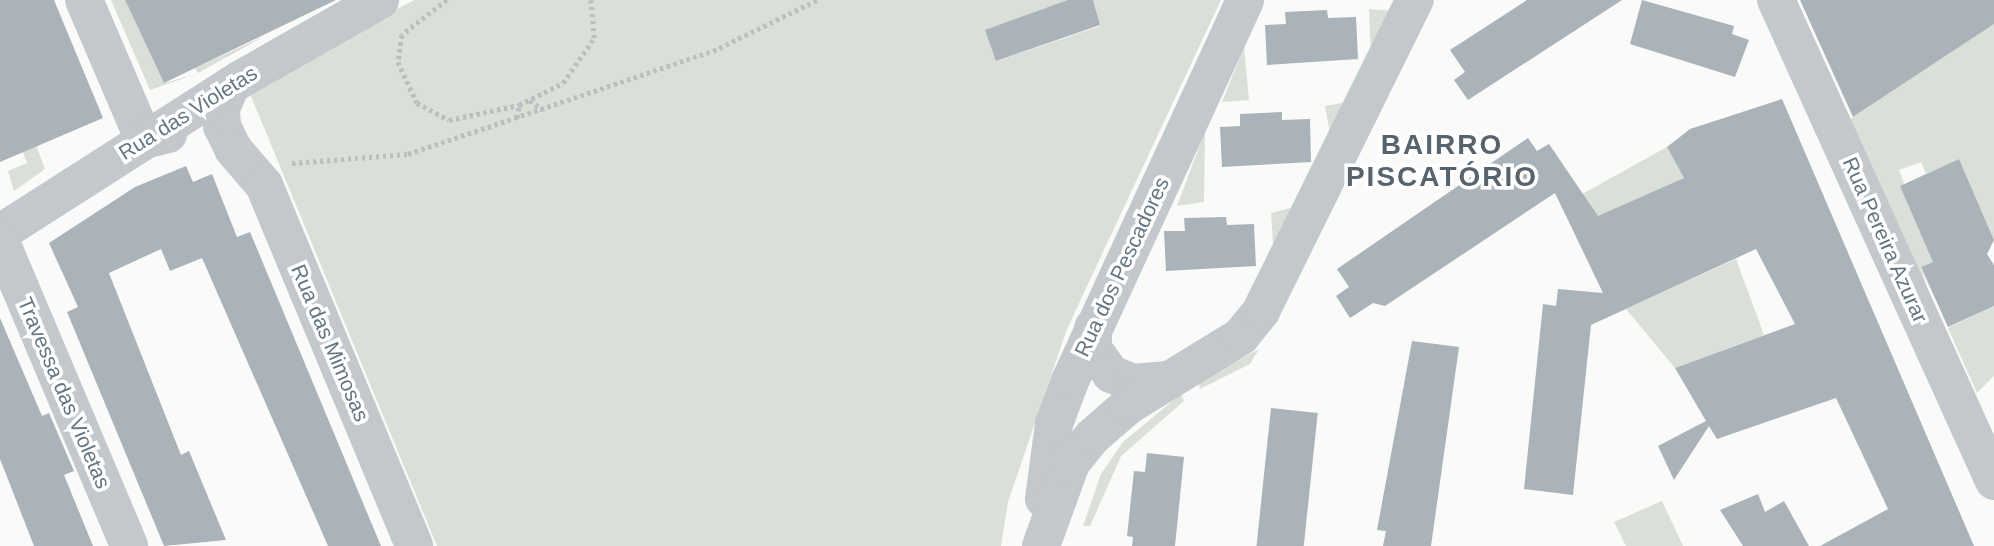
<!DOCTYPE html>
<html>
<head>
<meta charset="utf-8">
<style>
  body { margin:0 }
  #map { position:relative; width:1994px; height:546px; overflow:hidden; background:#fafaf8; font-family:Helvetica,sans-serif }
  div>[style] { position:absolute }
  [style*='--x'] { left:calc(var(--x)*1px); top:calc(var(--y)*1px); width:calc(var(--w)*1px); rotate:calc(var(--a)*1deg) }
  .green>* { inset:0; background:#dadfd7; transform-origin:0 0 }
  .building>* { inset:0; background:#aab3b9; transform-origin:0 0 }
  .path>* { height:4.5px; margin-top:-2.25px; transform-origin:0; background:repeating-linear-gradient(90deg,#bbbfc2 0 3.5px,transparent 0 7px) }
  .minor>* { height:38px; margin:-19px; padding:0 19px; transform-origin:19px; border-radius:19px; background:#c3c8cc }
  span { translate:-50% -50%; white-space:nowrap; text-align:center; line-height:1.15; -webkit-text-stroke:7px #fff; paint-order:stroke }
  .street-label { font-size:21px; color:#657683 }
  .district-label { font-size:28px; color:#57646e; font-weight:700; letter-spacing:2px }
</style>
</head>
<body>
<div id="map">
  <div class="green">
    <i style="clip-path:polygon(111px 0,125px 0,164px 83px,193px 75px,150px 90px)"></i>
    <i style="clip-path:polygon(414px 0,1068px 0,997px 61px,1100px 26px,1093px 0,1221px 0,1067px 329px,1008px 502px,1001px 546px,437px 546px,248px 89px)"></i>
    <i style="clip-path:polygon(1369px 9px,1396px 11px,1371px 58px)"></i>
    <i style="clip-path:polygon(1994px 24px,1994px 240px,1959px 159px,1926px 174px,1921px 162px,1899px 170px,1933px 262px,1921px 267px,1931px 300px,1849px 120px)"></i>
    <i style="clip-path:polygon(265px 36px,198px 73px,195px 68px)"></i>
    <i style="clip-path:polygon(1244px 47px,1249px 100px,1222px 102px)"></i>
    <i style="clip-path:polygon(1353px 101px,1332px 145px,1325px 106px)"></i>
    <i style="clip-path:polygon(1205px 131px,1204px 202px,1177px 206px)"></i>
    <i style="clip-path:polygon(31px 132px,45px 169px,14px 191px,8px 171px,27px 163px,17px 137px)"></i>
    <i style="left:1667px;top:147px;width:35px;height:101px;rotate:61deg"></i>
    <i style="clip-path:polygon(1298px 206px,1274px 260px,1271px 213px)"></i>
    <i style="clip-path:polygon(1736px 259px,1764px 335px,1675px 368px,1626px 309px)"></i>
    <i style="clip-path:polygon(1994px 306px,1994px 376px,1977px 393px,1948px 328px)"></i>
    <i style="clip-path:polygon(1259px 349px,1250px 364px,1200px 389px,1198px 381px)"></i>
    <i style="clip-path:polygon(1181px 394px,1184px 401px,1121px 456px,1090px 526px,1083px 526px,1101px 474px,1123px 442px)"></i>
    <i style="clip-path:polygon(1662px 501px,1683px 546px,1626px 546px,1614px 522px)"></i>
  </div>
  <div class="building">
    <i style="clip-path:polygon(0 0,54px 0,103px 118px,0 162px)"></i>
    <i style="clip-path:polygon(125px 0,336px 0,164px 83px)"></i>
    <i style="clip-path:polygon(1068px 0,1093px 0,1100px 25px,996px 61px,985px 30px)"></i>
    <i style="clip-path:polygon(1527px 0,1622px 0,1468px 100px,1454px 80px,1465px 72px,1450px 50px)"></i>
    <i style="clip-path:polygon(1642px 0,1734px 26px,1732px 34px,1749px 40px,1735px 77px,1630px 44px)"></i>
    <i style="clip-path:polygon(1800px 0,1994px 0,1994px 24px,1853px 117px)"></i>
    <i style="clip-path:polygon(1327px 10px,1328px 18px,1356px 17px,1358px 59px,1267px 65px,1265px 25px,1286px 24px,1285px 12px)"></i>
    <i style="clip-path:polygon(1782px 99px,1974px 546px,1820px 546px,1888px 509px,1836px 398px,1717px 439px,1709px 426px,1674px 480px,1658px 446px,1706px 421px,1675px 368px,1795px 324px,1756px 249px,1591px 325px,1573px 495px,1524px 489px,1543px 304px,1556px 306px,1558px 289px,1603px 293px,1555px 193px,1385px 306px,1373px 303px,1350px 318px,1336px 296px,1349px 287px,1337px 269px,1528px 138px,1537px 151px,1549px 144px,1598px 216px,1684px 178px,1667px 147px,1690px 129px)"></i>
    <i style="clip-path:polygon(1282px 112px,1282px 120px,1310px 119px,1311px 162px,1222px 167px,1220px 127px,1240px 126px,1240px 114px)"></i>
    <i style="clip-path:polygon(1959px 159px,1994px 240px,1987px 254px,1994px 265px,1994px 306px,1948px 327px,1921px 267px,1933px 262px,1900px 186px)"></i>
    <i style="clip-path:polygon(186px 166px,193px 182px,212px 174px,237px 237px,250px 232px,381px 546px,328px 546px,202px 258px,170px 271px,161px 249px,109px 273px,181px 455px,189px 451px,226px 540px,164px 546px,67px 312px,78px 307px,49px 243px,135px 187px)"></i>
    <i style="clip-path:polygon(1226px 217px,1227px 225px,1254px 224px,1256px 266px,1166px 271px,1164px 231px,1185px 231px,1184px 218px)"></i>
    <i style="clip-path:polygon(0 318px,42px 416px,49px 413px,74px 471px,64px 475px,93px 546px,34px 546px,0 459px)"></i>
    <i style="clip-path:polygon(1412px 341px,1459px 347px,1431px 546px,1383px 546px,1386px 531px,1377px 530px)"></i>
    <i style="left:1271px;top:408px;width:47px;height:139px;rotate:6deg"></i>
    <i style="clip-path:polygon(1147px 453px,1184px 457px,1175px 546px,1132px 546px,1133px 537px,1127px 536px,1134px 471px,1145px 472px)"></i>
    <i style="clip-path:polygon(1758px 494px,1765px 512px,1784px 501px,1809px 546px,1743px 546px,1720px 510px)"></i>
  </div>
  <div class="path">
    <i style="--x:447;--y:0;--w:57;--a:142.1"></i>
    <i style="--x:402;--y:35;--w:27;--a:98"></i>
    <i style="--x:398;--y:62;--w:45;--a:65.1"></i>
    <i style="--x:417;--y:103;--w:36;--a:28"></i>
    <i style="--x:449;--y:120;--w:72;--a:-12.1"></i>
    <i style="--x:519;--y:105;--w:49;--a:-26.6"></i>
    <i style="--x:563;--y:83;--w:55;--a:-55.4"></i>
    <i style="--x:594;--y:38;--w:38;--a:-95"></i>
    <i style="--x:530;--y:100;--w:16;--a:38"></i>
    <i style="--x:517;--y:118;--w:13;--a:-81"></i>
    <i style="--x:292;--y:163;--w:116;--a:-4.4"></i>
    <i style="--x:408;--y:154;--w:322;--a:-18.7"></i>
    <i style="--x:713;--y:51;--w:116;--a:-26.1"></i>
  </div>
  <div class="minor">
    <i style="--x:84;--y:0;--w:152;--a:66.8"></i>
    <i style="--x:144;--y:140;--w:25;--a:-14"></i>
    <i style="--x:1776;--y:0;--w:528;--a:65.62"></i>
    <i style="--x:231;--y:85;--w:26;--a:113"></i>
    <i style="--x:221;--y:109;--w:17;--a:87"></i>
    <i style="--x:222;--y:126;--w:25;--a:64"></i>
    <i style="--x:233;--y:149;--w:48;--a:49.3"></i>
    <i style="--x:264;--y:185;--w:391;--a:67.4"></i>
    <i style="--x:0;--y:233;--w:286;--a:-32.6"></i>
    <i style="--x:241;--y:79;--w:160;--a:-29.6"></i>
    <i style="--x:0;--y:240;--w:332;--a:67.1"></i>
    <i style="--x:1093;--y:328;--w:21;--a:90"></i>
    <i style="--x:1093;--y:349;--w:31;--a:54"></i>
    <i style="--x:1111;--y:374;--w:24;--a:22"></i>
    <i style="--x:1133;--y:383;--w:37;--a:-5"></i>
    <i style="--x:1044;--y:499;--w:76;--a:-82.4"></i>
    <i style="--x:1054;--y:424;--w:46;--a:-69.6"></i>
    <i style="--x:1070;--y:381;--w:419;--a:-65.3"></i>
    <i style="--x:1041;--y:546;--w:88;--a:-70.1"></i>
    <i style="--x:1071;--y:463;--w:33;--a:-51"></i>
    <i style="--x:1092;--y:437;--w:49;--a:-40.9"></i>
    <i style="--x:1129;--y:405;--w:132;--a:-31.6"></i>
    <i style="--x:1241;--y:336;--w:32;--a:-51"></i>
    <i style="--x:1261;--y:311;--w:347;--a:-63.7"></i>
  </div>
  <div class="street-label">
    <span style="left:188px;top:113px;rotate:-32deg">Rua das Violetas</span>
    <span style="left:1885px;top:240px;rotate:66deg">Rua Pereira Azurar</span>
    <span style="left:1122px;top:267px;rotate:-65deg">Rua dos Pescadores</span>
    <span style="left:330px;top:343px;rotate:67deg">Rua das Mimosas</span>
    <span style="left:64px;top:393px;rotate:67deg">Travessa das Violetas</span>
  </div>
  <div class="district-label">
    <span style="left:1442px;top:161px">BAIRRO<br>PISCATÓRIO</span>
  </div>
</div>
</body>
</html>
